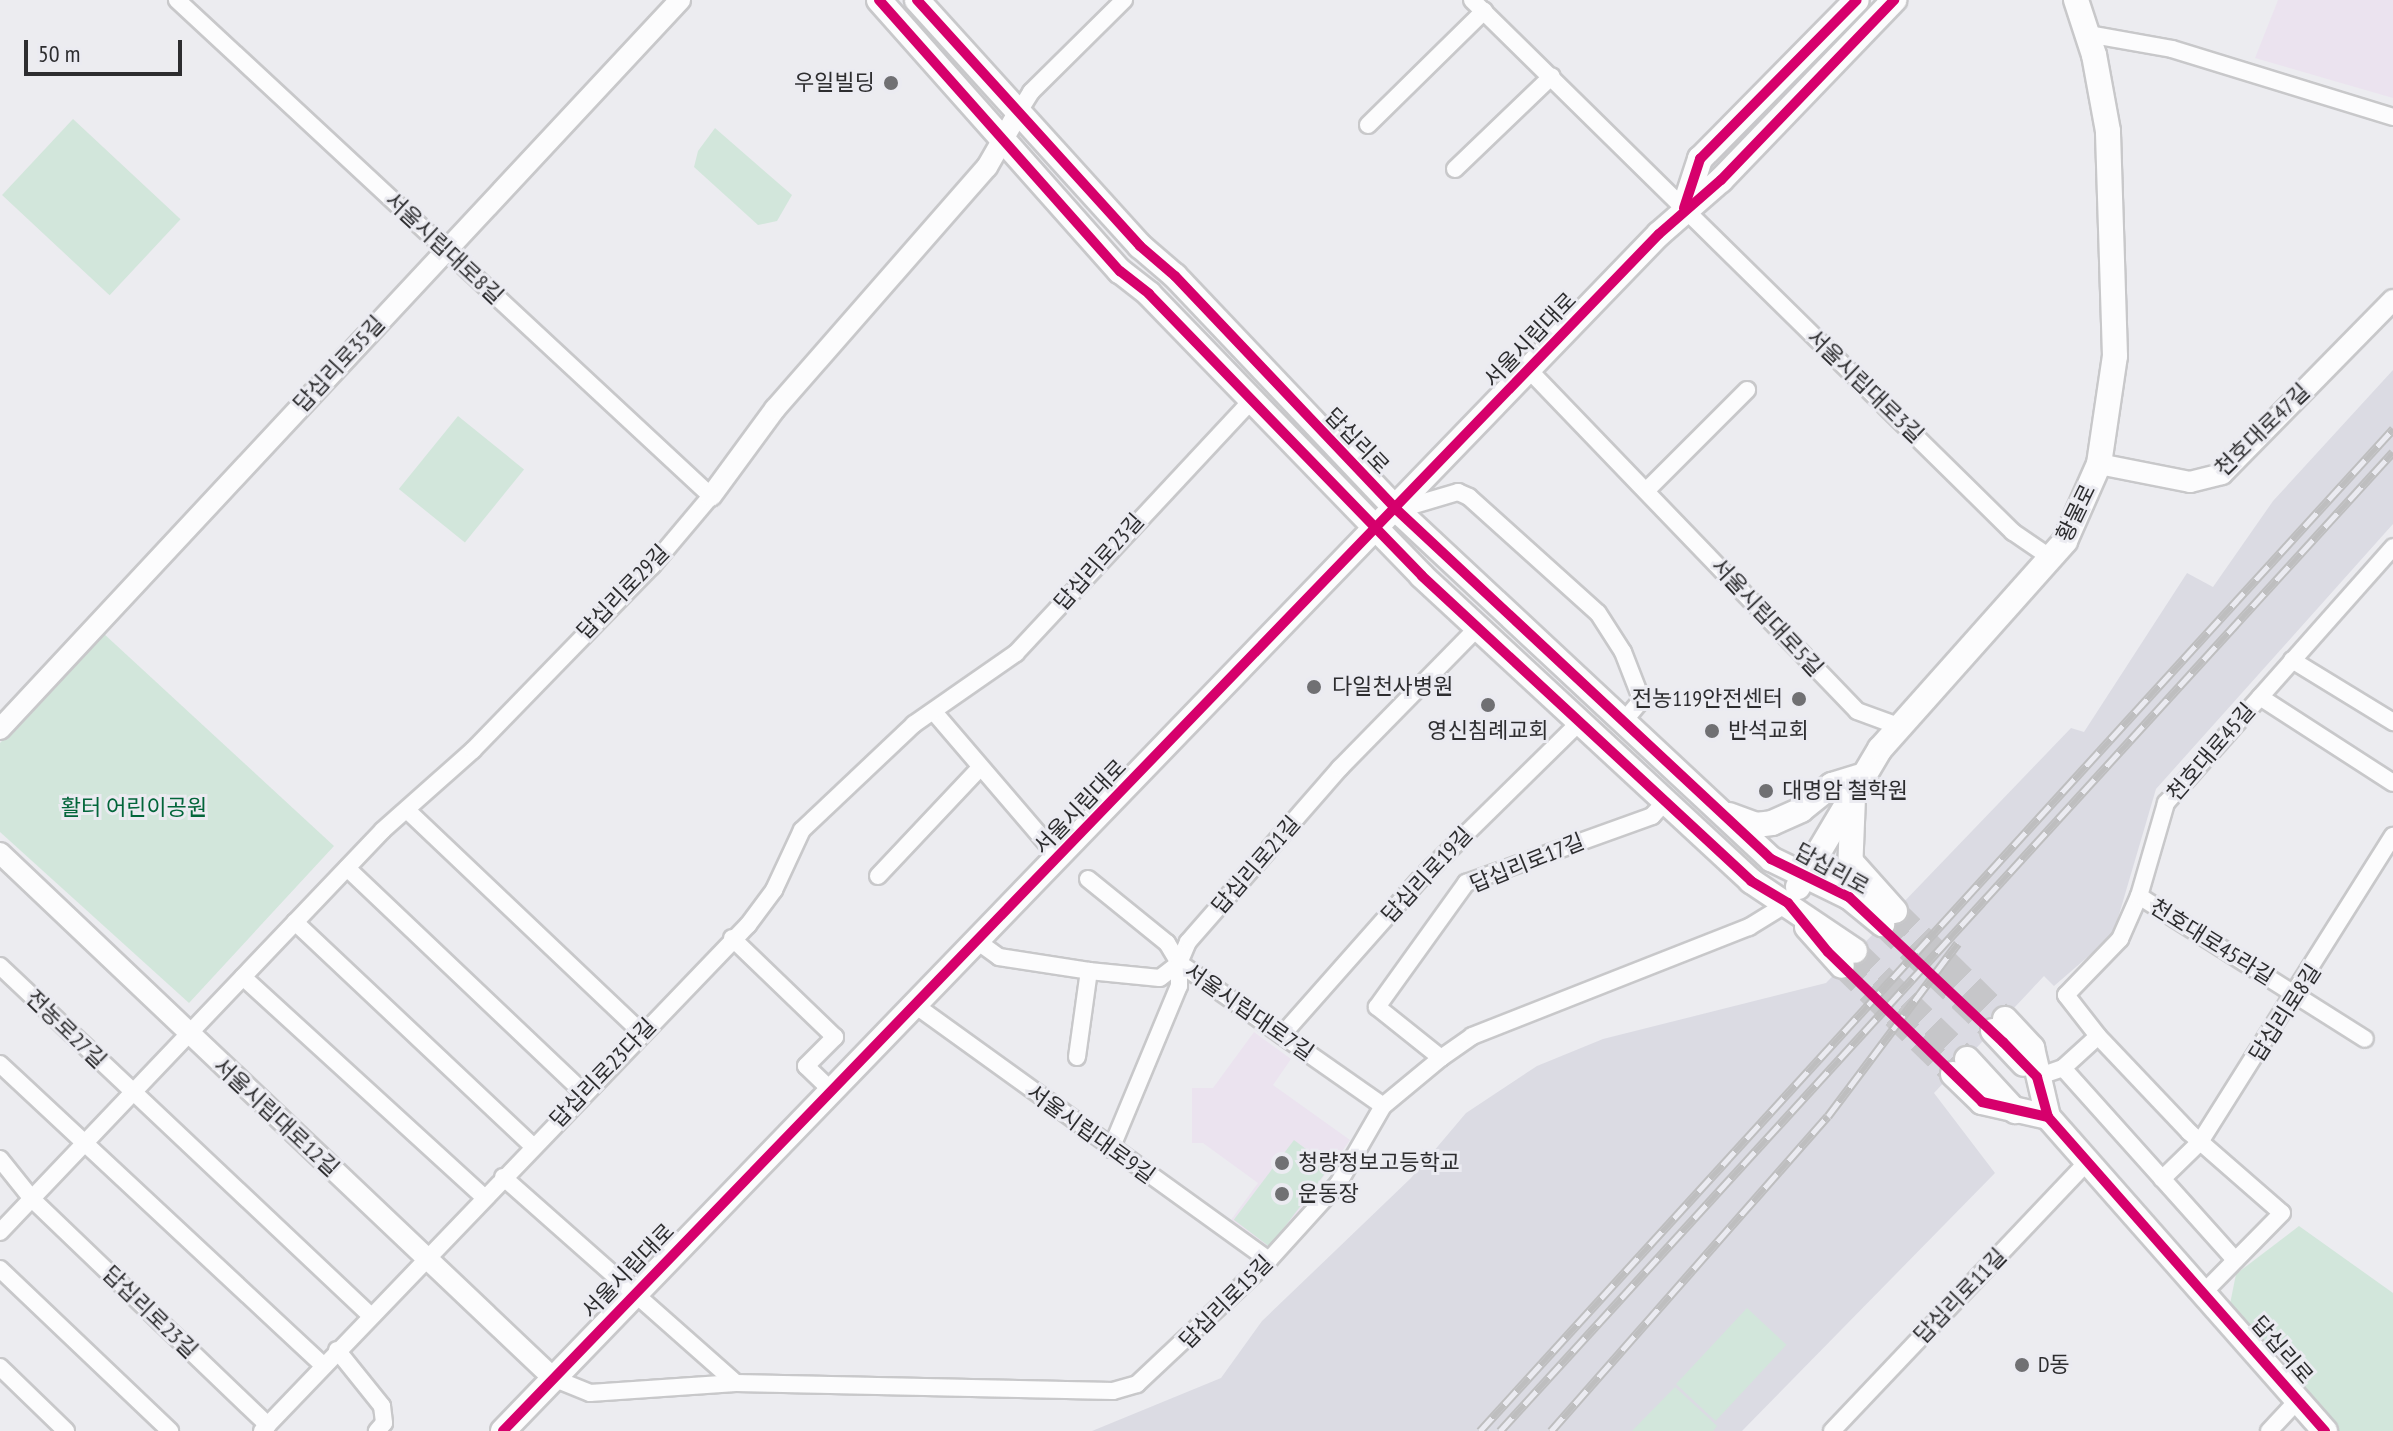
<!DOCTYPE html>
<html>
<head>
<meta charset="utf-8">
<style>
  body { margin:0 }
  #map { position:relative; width:2393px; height:1431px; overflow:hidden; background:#ececf0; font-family:"PT Sans Narrow","Noto Sans KR",sans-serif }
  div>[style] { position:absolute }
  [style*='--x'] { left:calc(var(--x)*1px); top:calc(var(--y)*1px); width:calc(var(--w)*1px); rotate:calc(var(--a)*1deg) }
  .built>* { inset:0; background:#dbdbe3 }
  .education>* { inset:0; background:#ebe3ef }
  .green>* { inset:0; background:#d2e6db; transform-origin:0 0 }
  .secondary-tunnel>* { height:24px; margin-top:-12px; transform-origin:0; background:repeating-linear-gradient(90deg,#c6c6c9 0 24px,transparent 0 36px) }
  .roads { filter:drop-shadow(2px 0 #c8c8ca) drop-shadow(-2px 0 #c8c8ca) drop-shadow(0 2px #c8c8ca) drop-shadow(0 -2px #c8c8ca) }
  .minor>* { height:16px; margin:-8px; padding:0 8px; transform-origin:8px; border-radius:8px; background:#fcfcfd }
  .tertiary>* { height:20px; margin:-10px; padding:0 10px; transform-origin:10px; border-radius:10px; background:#fcfcfd }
  .secondary>* { height:24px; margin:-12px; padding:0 12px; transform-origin:12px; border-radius:12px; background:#fcfcfd }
  .rail>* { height:9px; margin-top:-4.5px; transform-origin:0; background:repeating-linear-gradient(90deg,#ebebf1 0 18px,#bebebf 0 36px); box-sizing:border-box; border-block:2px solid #bebebf }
  .cycleway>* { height:10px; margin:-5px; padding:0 5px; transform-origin:5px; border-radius:5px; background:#d6006c }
  .dots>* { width:22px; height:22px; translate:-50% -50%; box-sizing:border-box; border:4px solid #ebebf1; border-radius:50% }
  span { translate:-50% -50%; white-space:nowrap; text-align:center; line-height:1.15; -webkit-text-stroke:6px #ebebf1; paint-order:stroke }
  .poi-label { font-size:22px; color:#2d2d2f }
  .right { translate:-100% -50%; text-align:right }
  .left { translate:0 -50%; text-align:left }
  .street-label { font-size:22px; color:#2d2d2f }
  .park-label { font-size:22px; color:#02653a }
  .scale { position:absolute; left:24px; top:40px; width:158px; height:36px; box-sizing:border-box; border:4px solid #2d2d2f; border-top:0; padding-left:10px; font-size:24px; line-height:28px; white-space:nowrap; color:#2d2d2f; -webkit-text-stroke:6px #ebebf1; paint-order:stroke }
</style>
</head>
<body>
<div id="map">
  <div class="built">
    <i style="clip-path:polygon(2393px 370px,2393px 524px,2156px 789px,2113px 935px,2054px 986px,2044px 976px,1934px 1093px,1995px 1173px,1742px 1431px,1092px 1431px,1221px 1378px,1262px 1321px,1411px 1178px,1466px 1113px,1537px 1066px,1603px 1039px,1826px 983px,2071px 728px,2084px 732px,2187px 573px,2213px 587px,2273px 501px)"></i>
  </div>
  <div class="education">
    <i style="clip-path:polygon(2278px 0,2393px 0,2393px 98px,2255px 58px)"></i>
    <i style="clip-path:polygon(1254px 1032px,1291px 1059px,1273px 1085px,1350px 1140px,1269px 1253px,1228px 1224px,1258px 1183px,1203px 1143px,1192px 1143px,1192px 1088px,1213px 1088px)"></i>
  </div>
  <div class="green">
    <i style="left:73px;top:119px;width:147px;height:104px;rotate:43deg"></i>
    <i style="clip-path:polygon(715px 128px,792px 195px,777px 221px,758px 225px,694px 167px,698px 151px)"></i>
    <i style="left:458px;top:416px;width:85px;height:94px;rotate:39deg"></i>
    <i style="clip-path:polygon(103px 633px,334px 846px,189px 1003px,0 832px,0 743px)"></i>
    <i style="left:1294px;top:1140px;width:45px;height:100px;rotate:37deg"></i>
    <i style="clip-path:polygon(2299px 1226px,2393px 1293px,2393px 1431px,2331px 1431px,2228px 1314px,2236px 1274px)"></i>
    <i style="left:1747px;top:1308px;width:54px;height:104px;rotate:43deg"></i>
    <i style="clip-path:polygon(1675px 1387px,1717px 1426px,1713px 1431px,1632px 1431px)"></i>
  </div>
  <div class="secondary-tunnel">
    <i style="--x:1895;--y:911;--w:154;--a:44.5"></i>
    <i style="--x:1882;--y:924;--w:154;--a:43.9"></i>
    <i style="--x:1855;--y:951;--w:156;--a:44"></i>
    <i style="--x:1842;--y:966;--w:155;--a:44.2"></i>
  </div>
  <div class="roads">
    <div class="minor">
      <i style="--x:1472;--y:0;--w:759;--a:44.52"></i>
      <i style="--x:2013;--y:532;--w:46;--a:34.4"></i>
      <i style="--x:2088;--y:34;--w:85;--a:10.1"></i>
      <i style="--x:2172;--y:49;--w:231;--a:17.1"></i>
      <i style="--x:1018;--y:113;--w:25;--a:-58"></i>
      <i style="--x:1031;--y:92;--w:131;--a:-44.7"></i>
      <i style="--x:1368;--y:125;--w:163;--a:-44.5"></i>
      <i style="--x:1455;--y:169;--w:134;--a:-43.8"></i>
      <i style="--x:1529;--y:370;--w:473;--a:46.1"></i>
      <i style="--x:1857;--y:711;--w:44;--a:20.1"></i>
      <i style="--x:1646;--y:491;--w:143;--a:-45"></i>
      <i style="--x:1397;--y:510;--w:64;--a:-16.4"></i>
      <i style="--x:1458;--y:492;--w:12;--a:24"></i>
      <i style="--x:1469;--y:497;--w:173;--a:42"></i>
      <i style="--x:1598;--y:613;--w:46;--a:57.3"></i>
      <i style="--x:1623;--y:652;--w:44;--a:68.7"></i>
      <i style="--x:1639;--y:693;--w:10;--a:90"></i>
      <i style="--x:1639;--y:703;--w:25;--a:130"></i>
      <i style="--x:2292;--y:660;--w:119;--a:31.5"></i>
      <i style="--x:2260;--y:697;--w:158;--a:32.9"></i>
      <i style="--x:934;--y:712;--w:192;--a:49.4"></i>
      <i style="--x:409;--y:812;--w:321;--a:43.5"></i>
      <i style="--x:347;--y:868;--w:327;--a:43.5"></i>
      <i style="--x:878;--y:876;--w:146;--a:-46.7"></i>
      <i style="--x:1088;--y:879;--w:102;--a:39"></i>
      <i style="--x:1167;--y:943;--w:23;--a:59"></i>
      <i style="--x:1179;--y:963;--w:249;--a:35"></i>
      <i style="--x:2139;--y:896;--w:267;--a:32.3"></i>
      <i style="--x:295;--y:922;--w:327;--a:43.3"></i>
      <i style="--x:732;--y:938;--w:143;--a:43.9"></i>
      <i style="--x:835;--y:1037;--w:41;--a:135"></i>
      <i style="--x:806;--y:1066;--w:36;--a:44"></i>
      <i style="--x:977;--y:941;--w:27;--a:36"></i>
      <i style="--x:999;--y:957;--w:91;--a:8.8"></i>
      <i style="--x:1089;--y:971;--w:71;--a:5.6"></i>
      <i style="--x:1160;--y:978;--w:24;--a:-38"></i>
      <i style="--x:0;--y:966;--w:509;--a:43.33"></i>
      <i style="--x:243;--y:977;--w:326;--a:42.4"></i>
      <i style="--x:915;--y:1005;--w:436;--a:35.8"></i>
      <i style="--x:1282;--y:1035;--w:210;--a:-48.5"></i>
      <i style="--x:1421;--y:878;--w:223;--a:-44.5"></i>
      <i style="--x:2098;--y:1036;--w:132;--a:46.5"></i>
      <i style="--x:2189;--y:1132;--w:123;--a:41.1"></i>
      <i style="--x:2282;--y:1213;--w:110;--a:134.6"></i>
      <i style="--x:1077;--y:1057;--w:87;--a:-82.1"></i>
      <i style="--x:1441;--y:1058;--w:82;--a:-141.4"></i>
      <i style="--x:1377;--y:1007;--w:153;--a:-54.3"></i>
      <i style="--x:1466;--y:883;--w:198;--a:-19.8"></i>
      <i style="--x:1652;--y:816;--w:21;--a:-47"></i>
      <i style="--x:0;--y:1064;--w:442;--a:43"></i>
      <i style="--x:2063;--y:1068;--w:258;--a:48.1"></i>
      <i style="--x:2037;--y:1077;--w:28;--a:-19"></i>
      <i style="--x:2063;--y:1068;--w:47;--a:-42.4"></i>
      <i style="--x:2098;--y:1036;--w:52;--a:-128"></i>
      <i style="--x:2066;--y:995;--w:78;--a:-46"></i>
      <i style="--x:2120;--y:939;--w:47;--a:-66.2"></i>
      <i style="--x:2139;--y:896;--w:97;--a:-73.8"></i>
      <i style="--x:2166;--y:803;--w:342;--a:-48.4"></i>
      <i style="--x:1111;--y:1149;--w:177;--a:-67.4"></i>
      <i style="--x:1179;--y:986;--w:23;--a:-90"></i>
      <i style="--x:1179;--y:963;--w:23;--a:-67"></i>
      <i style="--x:1188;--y:942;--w:231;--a:-48.9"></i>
      <i style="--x:1340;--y:768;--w:197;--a:-45.6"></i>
      <i style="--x:0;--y:1159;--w:51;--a:51.3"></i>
      <i style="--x:32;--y:1199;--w:327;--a:43.8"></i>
      <i style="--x:503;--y:1177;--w:311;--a:41.5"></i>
      <i style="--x:2162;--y:1179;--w:53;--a:-44.2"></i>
      <i style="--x:2200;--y:1142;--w:362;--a:-57.8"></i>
      <i style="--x:0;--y:1232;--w:555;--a:-46.39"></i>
      <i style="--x:383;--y:830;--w:120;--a:-41.6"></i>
      <i style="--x:473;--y:750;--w:257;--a:-45.8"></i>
      <i style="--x:652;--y:566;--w:92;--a:-49.9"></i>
      <i style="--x:711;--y:496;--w:729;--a:-137.11"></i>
      <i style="--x:0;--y:1269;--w:235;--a:43.6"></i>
      <i style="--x:337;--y:1350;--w:72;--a:51.2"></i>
      <i style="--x:382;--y:1406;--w:17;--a:83"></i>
      <i style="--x:384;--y:1423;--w:11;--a:131"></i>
      <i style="--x:0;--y:1367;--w:92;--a:44.1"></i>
      <i style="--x:553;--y:1378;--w:40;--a:22"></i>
      <i style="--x:590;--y:1393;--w:146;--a:-3.9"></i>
      <i style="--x:736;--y:1383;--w:377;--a:1.2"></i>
      <i style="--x:1113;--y:1391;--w:25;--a:-16"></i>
      <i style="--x:1137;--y:1384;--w:181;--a:-43.2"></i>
      <i style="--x:1269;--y:1260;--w:103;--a:-47.8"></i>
      <i style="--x:1338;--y:1184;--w:90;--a:-60"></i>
      <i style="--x:1383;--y:1106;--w:75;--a:-39.6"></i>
      <i style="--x:1441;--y:1058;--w:38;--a:-35"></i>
      <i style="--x:1472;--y:1036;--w:298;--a:-21.5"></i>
      <i style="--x:1749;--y:927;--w:46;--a:-31.6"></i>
      <i style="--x:262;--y:1431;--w:702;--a:-46.16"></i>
      <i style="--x:748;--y:925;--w:44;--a:-53.4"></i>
      <i style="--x:774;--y:890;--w:66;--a:-65"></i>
      <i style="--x:802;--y:830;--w:154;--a:-43.4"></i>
      <i style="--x:914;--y:724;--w:124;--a:-34.8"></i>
      <i style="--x:1016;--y:653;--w:347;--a:-47"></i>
      <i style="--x:1832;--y:1431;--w:372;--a:-46.5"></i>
      <i style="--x:2269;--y:1431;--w:42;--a:-46.9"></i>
    </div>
    <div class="tertiary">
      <i style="--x:2099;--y:464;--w:93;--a:11.2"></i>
      <i style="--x:2190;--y:482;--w:33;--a:-14"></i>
      <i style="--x:2222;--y:474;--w:244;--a:-45.5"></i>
      <i style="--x:711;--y:496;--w:108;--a:-53.7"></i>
      <i style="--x:775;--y:409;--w:322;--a:-48.8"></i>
      <i style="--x:987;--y:167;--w:62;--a:-60.1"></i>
      <i style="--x:0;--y:729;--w:997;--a:-46.99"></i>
      <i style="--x:0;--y:853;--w:763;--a:43.51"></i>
    </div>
    <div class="secondary">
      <i style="--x:879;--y:0;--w:363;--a:48.4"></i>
      <i style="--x:1120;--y:271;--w:37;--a:38"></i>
      <i style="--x:1149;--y:294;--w:392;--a:45.9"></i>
      <i style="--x:1422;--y:576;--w:449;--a:42.8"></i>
      <i style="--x:1751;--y:881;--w:125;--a:33.9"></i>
      <i style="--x:917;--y:0;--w:332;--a:47.8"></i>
      <i style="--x:1140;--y:246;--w:46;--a:40.6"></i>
      <i style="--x:1175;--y:276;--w:323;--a:46.5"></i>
      <i style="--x:1397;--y:510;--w:512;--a:43.02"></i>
      <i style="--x:1771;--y:859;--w:87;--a:26"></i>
      <i style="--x:1849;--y:897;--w:43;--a:39.3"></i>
      <i style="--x:1684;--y:208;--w:52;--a:-71.9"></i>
      <i style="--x:1700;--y:159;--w:223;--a:-45.4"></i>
      <i style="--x:1729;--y:815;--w:29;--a:20"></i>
      <i style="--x:1756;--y:825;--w:16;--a:-7"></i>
      <i style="--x:1772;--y:823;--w:32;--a:-24"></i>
      <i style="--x:1801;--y:810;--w:40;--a:-39"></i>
      <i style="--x:1832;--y:785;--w:34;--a:-17"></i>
      <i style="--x:1853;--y:864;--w:63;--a:48.2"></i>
      <i style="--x:1798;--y:887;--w:161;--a:-59.3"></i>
      <i style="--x:1880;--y:749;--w:278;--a:-48.3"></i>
      <i style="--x:2065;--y:541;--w:84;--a:-66.2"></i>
      <i style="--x:2099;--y:464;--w:109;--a:-81.6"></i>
      <i style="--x:2115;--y:356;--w:225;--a:-91.8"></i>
      <i style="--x:2108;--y:131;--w:77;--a:-100.4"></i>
      <i style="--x:2094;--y:55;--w:58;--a:-108.1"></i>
      <i style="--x:1849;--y:897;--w:101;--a:-87.7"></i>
      <i style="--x:1807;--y:927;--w:52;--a:48.1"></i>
      <i style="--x:2005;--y:1019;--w:40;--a:47"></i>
      <i style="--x:2032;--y:1048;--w:71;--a:76.9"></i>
      <i style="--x:2048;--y:1117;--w:419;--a:48.6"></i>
      <i style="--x:1993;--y:1031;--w:45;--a:46.8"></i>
      <i style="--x:1967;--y:1059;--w:71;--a:47.3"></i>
      <i style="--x:1953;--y:1074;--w:40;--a:44"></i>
      <i style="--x:1982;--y:1102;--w:68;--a:12.8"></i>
      <i style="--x:503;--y:1431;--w:1664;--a:-46"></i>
      <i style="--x:1659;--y:234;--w:82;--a:-41.1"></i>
      <i style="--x:1721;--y:180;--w:250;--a:-46.1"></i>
    </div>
  </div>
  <div class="rail">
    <i style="--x:1480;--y:1431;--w:1356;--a:-47.66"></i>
    <i style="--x:1500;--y:1431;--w:1325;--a:-47.63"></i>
    <i style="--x:1551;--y:1431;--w:419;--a:-48.7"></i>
    <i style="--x:1828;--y:1116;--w:216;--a:-53.1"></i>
  </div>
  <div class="cycleway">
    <i style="--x:879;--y:0;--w:363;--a:48.4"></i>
    <i style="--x:1120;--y:271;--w:37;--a:38"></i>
    <i style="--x:1149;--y:294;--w:392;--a:45.9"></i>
    <i style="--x:1422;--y:576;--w:449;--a:42.8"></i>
    <i style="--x:1751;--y:881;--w:43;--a:30.7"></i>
    <i style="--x:1788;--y:903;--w:63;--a:50.8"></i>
    <i style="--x:1828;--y:952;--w:215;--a:44.2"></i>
    <i style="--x:1982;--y:1102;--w:68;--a:12.8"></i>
    <i style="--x:917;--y:0;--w:332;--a:47.8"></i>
    <i style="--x:1140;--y:246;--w:46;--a:40.6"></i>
    <i style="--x:1175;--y:276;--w:323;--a:46.5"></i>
    <i style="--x:1397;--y:510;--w:512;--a:43.02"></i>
    <i style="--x:1771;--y:859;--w:87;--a:26"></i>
    <i style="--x:1849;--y:897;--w:212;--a:43.3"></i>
    <i style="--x:2003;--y:1042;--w:49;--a:45.8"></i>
    <i style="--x:2037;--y:1077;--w:41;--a:74.6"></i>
    <i style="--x:2048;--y:1117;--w:419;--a:48.6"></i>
    <i style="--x:1684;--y:208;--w:52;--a:-71.9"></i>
    <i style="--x:1700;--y:159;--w:223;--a:-45.4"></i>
    <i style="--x:503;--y:1431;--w:1664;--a:-46"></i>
    <i style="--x:1659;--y:234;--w:82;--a:-41.1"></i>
    <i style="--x:1721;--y:180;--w:250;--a:-46.1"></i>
  </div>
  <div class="dots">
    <i style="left:891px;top:83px;background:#707073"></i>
    <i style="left:1314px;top:687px;background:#707073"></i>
    <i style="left:1799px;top:699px;background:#707073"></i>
    <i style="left:1488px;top:705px;background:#707073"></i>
    <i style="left:1712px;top:731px;background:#707073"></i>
    <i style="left:1766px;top:791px;background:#707073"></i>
    <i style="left:1282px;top:1163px;background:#707073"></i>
    <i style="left:1282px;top:1194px;background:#707073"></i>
    <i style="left:2022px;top:1365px;background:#707073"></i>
  </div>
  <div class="poi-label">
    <span class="right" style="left:875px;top:83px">우일빌딩</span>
    <span class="left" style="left:1332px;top:687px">다일천사병원</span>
    <span class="right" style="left:1783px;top:699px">전농119안전센터</span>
    <span style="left:1488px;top:731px">영신침례교회</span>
    <span class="left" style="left:1728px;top:731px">반석교회</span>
    <span class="left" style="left:1782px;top:791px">대명암 철학원</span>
    <span class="left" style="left:1298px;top:1163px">청량정보고등학교</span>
    <span class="left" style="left:1298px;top:1194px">운동장</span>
    <span class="left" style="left:2038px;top:1365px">D동</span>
  </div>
  <div class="street-label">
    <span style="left:444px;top:248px;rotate:43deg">서울시립대로8길</span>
    <span style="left:1530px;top:340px;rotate:-46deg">서울시립대로</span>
    <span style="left:339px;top:364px;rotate:-47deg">답십리로35길</span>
    <span style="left:1865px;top:386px;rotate:44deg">서울시립대로3길</span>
    <span style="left:2262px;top:430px;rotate:-44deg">천호대로47길</span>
    <span style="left:1357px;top:441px;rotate:46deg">답십리로</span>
    <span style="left:2076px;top:513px;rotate:-64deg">황물로</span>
    <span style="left:1099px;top:562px;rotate:-48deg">답십리로23길</span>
    <span style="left:623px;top:592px;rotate:-46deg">답십리로29길</span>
    <span style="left:1767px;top:617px;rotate:47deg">서울시립대로5길</span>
    <span style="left:2211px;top:752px;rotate:-49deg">천호대로45길</span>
    <span style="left:1080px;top:807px;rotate:-46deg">서울시립대로</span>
    <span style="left:1527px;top:863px;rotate:-22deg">답십리로17길</span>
    <span style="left:1256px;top:865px;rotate:-49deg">답십리로21길</span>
    <span style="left:1832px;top:869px;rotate:29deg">답십리로</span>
    <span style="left:1427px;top:875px;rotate:-47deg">답십리로19길</span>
    <span style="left:2212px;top:942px;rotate:32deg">천호대로45라길</span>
    <span style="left:1249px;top:1012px;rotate:35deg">서울시립대로7길</span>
    <span style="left:2285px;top:1013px;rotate:-57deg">답십리로8길</span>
    <span style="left:66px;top:1029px;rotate:44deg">전농로27길</span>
    <span style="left:603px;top:1073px;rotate:-46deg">답십리로23다길</span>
    <span style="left:276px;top:1117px;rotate:43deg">서울시립대로12길</span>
    <span style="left:1091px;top:1134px;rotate:36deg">서울시립대로9길</span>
    <span style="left:628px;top:1271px;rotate:-46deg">서울시립대로</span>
    <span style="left:1960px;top:1296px;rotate:-46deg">답십리로11길</span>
    <span style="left:1226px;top:1302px;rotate:-45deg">답십리로15길</span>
    <span style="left:150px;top:1312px;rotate:44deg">답십리로23길</span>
    <span style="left:2282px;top:1350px;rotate:49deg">답십리로</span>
  </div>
  <div class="park-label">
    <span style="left:134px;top:808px">활터 어린이공원</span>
  </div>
  <div class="scale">50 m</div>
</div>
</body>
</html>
